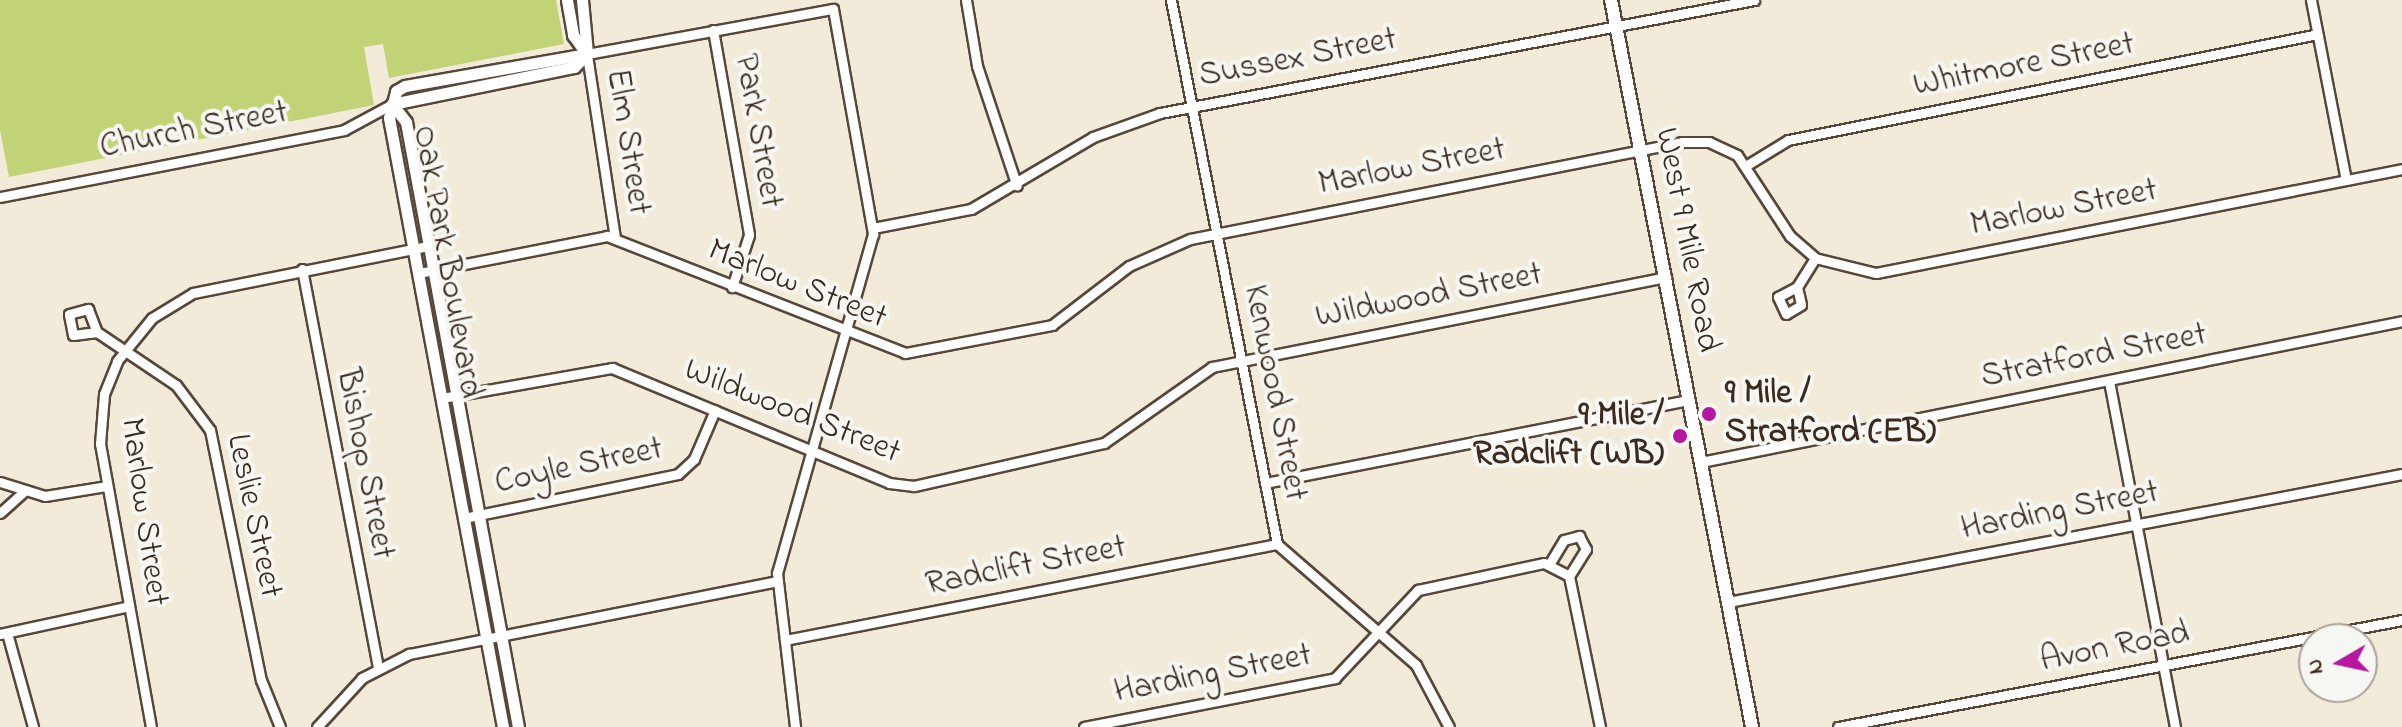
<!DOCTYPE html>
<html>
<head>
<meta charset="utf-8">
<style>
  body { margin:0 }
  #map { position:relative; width:2402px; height:727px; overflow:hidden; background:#f3ebda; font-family:"Indie Flower",sans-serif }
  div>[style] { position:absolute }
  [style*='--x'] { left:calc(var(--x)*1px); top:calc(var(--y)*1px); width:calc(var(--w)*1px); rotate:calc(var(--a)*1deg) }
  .green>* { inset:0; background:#c1d376 }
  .roads { filter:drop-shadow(2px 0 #57473a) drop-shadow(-2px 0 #57473a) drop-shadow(0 2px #57473a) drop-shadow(0 -2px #57473a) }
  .minor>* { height:9px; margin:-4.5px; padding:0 4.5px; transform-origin:4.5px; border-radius:4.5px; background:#fff }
  .tertiary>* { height:11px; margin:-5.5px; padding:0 5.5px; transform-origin:5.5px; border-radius:5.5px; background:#fff }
  .secondary>* { height:12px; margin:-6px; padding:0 6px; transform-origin:6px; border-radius:6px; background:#fff }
  .dots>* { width:22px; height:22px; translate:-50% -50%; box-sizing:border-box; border:4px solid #f6f6f2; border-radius:50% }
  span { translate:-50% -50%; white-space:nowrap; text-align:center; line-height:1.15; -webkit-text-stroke:8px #f6f6f2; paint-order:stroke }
  .street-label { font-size:34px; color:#3b2a1e }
  .poi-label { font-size:34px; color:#3b2a1e; font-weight:700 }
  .left { translate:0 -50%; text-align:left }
  .right { translate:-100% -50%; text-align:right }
  .north { position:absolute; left:2298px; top:623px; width:80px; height:80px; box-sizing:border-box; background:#f6f6f2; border:2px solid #aba49d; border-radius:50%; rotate:261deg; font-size:22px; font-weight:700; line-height:32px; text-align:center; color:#3b2a1e }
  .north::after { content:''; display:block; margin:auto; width:28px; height:36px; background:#b5179e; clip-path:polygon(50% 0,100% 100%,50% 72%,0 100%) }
</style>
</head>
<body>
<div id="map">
  <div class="green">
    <i style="clip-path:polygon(0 0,556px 0,564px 44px,389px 78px,383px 44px,364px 47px,374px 105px,9px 177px,0 130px)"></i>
  </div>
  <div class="roads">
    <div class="minor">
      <i style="--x:966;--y:0;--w:67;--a:80.5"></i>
      <i style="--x:977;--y:66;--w:126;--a:71.6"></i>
      <i style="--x:1171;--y:0;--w:554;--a:78.97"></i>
      <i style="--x:1277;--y:544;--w:184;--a:41"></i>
      <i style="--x:1416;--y:665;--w:70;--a:62"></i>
      <i style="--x:2311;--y:0;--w:183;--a:79"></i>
      <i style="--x:713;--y:30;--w:208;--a:80"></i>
      <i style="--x:749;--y:235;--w:55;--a:108.1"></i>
      <i style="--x:1747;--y:165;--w:48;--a:-31.4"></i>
      <i style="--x:1788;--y:140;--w:540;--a:-11.31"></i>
      <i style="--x:0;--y:197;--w:350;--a:-11"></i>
      <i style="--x:344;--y:130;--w:55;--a:-28.4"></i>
      <i style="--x:873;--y:228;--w:100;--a:-11"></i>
      <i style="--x:971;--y:209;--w:142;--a:-30.5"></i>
      <i style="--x:1093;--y:137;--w:71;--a:-19.7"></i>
      <i style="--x:1160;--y:113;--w:605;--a:-10.77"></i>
      <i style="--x:615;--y:238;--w:186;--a:-98.7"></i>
      <i style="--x:587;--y:54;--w:250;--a:-10.4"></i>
      <i style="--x:833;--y:9;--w:229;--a:79.9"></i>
      <i style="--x:873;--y:234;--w:352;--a:105.8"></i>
      <i style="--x:777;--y:573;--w:155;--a:83.3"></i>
      <i style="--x:302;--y:269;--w:406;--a:79.2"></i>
      <i style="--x:419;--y:273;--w:192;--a:-11.1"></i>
      <i style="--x:607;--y:236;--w:320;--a:21.4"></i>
      <i style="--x:905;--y:353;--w:150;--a:-10.8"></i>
      <i style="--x:1052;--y:325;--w:97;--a:-37.5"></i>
      <i style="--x:1129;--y:266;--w:67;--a:-23.9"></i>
      <i style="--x:1190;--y:239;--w:501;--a:-11.15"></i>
      <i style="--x:1682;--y:142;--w:27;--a:0"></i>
      <i style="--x:1709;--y:142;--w:31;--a:25"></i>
      <i style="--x:1737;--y:155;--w:97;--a:56.8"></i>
      <i style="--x:1790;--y:236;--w:33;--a:41"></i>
      <i style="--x:1815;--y:258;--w:63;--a:13.8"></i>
      <i style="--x:1876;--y:273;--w:536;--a:-11.18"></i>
      <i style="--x:1797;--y:287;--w:18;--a:77"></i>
      <i style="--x:1801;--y:305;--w:17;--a:149"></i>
      <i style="--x:1786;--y:314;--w:19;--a:-115"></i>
      <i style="--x:1778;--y:297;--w:21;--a:-28"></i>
      <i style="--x:1797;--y:287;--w:34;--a:-58"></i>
      <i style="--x:97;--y:332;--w:24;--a:173"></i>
      <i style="--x:73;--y:335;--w:21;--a:-101"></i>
      <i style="--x:69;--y:314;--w:20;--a:-15"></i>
      <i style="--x:88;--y:309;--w:25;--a:69"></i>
      <i style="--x:97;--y:332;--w:95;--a:33.9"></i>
      <i style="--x:176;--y:385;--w:56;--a:52.9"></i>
      <i style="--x:210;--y:430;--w:255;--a:78.5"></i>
      <i style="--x:261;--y:680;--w:51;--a:68"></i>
      <i style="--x:2109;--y:381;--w:352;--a:79.2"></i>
      <i style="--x:442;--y:398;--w:173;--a:-10"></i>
      <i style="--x:612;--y:368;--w:300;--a:22.5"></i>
      <i style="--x:889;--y:483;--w:25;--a:7"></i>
      <i style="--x:914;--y:486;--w:195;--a:-12.8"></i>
      <i style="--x:1104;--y:443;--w:132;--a:-35.1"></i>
      <i style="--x:1212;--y:367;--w:463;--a:-11.2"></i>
      <i style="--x:1701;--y:462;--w:715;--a:-11.37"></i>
      <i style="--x:0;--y:482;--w:47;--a:17.3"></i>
      <i style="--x:45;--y:496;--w:63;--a:-9.2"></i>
      <i style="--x:1265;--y:483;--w:432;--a:-11.1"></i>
      <i style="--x:0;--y:513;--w:31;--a:-42"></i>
      <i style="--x:464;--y:518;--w:218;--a:-11.6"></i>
      <i style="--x:678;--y:474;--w:22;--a:-43"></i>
      <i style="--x:694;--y:459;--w:53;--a:-66.8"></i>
      <i style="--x:1550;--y:563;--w:27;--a:-59"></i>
      <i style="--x:1564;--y:540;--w:16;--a:-15"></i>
      <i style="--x:1579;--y:536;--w:15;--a:62"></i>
      <i style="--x:1586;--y:549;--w:32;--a:122"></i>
      <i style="--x:1728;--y:602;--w:686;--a:-10.75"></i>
      <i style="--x:7;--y:633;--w:98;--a:74.5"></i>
      <i style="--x:0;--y:634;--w:132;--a:-12.2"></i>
      <i style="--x:785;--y:640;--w:501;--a:-11.04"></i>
      <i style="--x:151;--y:727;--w:288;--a:-100.2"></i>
      <i style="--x:100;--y:444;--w:50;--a:-85.4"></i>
      <i style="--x:104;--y:394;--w:35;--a:-68"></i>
      <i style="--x:117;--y:361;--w:55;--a:-50.9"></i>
      <i style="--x:152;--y:318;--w:48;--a:-31.4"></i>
      <i style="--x:193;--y:293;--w:241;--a:-11.3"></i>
      <i style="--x:317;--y:727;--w:67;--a:-47.4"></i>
      <i style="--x:362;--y:678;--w:53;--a:-27.1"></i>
      <i style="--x:409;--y:654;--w:374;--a:-11.2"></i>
      <i style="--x:1084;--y:727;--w:256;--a:-11"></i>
      <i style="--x:1335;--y:678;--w:121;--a:-46.7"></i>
      <i style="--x:1418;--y:590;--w:129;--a:-12.1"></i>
      <i style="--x:1544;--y:563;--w:28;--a:27"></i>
      <i style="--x:1569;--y:576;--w:154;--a:78.4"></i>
      <i style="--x:1838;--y:727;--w:574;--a:-10.74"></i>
    </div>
    <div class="tertiary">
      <i style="--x:567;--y:0;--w:36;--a:80"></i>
      <i style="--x:573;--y:35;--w:24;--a:54"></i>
      <i style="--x:582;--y:0;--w:53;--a:84.6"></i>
      <i style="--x:392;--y:104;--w:23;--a:52"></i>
      <i style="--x:406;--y:122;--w:615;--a:79.51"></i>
      <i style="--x:392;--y:104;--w:186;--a:-11.5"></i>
      <i style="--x:574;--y:67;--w:18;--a:-45"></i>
      <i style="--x:503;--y:727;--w:620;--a:-100.6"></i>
      <i style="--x:389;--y:118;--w:28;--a:-75"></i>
      <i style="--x:396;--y:91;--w:10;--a:-29"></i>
      <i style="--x:405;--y:86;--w:185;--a:-10"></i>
    </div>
    <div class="secondary">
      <i style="--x:1611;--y:0;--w:741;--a:79.02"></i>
    </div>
  </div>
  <div class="dots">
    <i style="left:1709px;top:414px;background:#b5179e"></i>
    <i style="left:1680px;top:436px;background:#b5179e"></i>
  </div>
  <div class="street-label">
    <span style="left:1298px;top:59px;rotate:-11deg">Sussex Street</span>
    <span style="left:2024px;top:66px;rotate:-11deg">Whitmore Street</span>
    <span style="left:194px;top:131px;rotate:-11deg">Church Street</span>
    <span style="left:757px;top:131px;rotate:80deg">Park Street</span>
    <span style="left:627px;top:142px;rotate:81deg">Elm Street</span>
    <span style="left:1412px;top:168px;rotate:-11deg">Marlow Street</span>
    <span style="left:2064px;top:209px;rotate:-11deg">Marlow Street</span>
    <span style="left:1686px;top:240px;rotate:79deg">West 9 Mile Road</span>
    <span style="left:446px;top:262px;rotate:80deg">Oak Park Boulevard</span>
    <span style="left:797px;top:285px;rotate:22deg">Marlow Street</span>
    <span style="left:1429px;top:297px;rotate:-11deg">Wildwood Street</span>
    <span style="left:2094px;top:357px;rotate:-11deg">Stratford Street</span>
    <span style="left:1274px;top:393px;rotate:79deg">Kenwood Street</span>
    <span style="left:792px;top:412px;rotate:22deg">Wildwood Street</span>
    <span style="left:364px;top:464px;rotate:79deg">Bishop Street</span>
    <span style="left:579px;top:467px;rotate:-12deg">Coyle Street</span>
    <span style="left:143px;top:512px;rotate:82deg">Marlow Street</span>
    <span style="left:2060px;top:512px;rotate:-11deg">Harding Street</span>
    <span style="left:253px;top:516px;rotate:78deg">Leslie Street</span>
    <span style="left:1026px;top:567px;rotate:-11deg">Radclift Street</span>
    <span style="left:2115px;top:648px;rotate:-11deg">Avon Road</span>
    <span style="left:1213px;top:675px;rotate:-11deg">Harding Street</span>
  </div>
  <div class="poi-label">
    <span class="left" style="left:1725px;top:414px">9 Mile /<br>Stratford (EB)</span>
    <span class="right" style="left:1664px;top:436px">9 Mile /<br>Radclift (WB)</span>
  </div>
  <div class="north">N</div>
</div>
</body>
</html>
